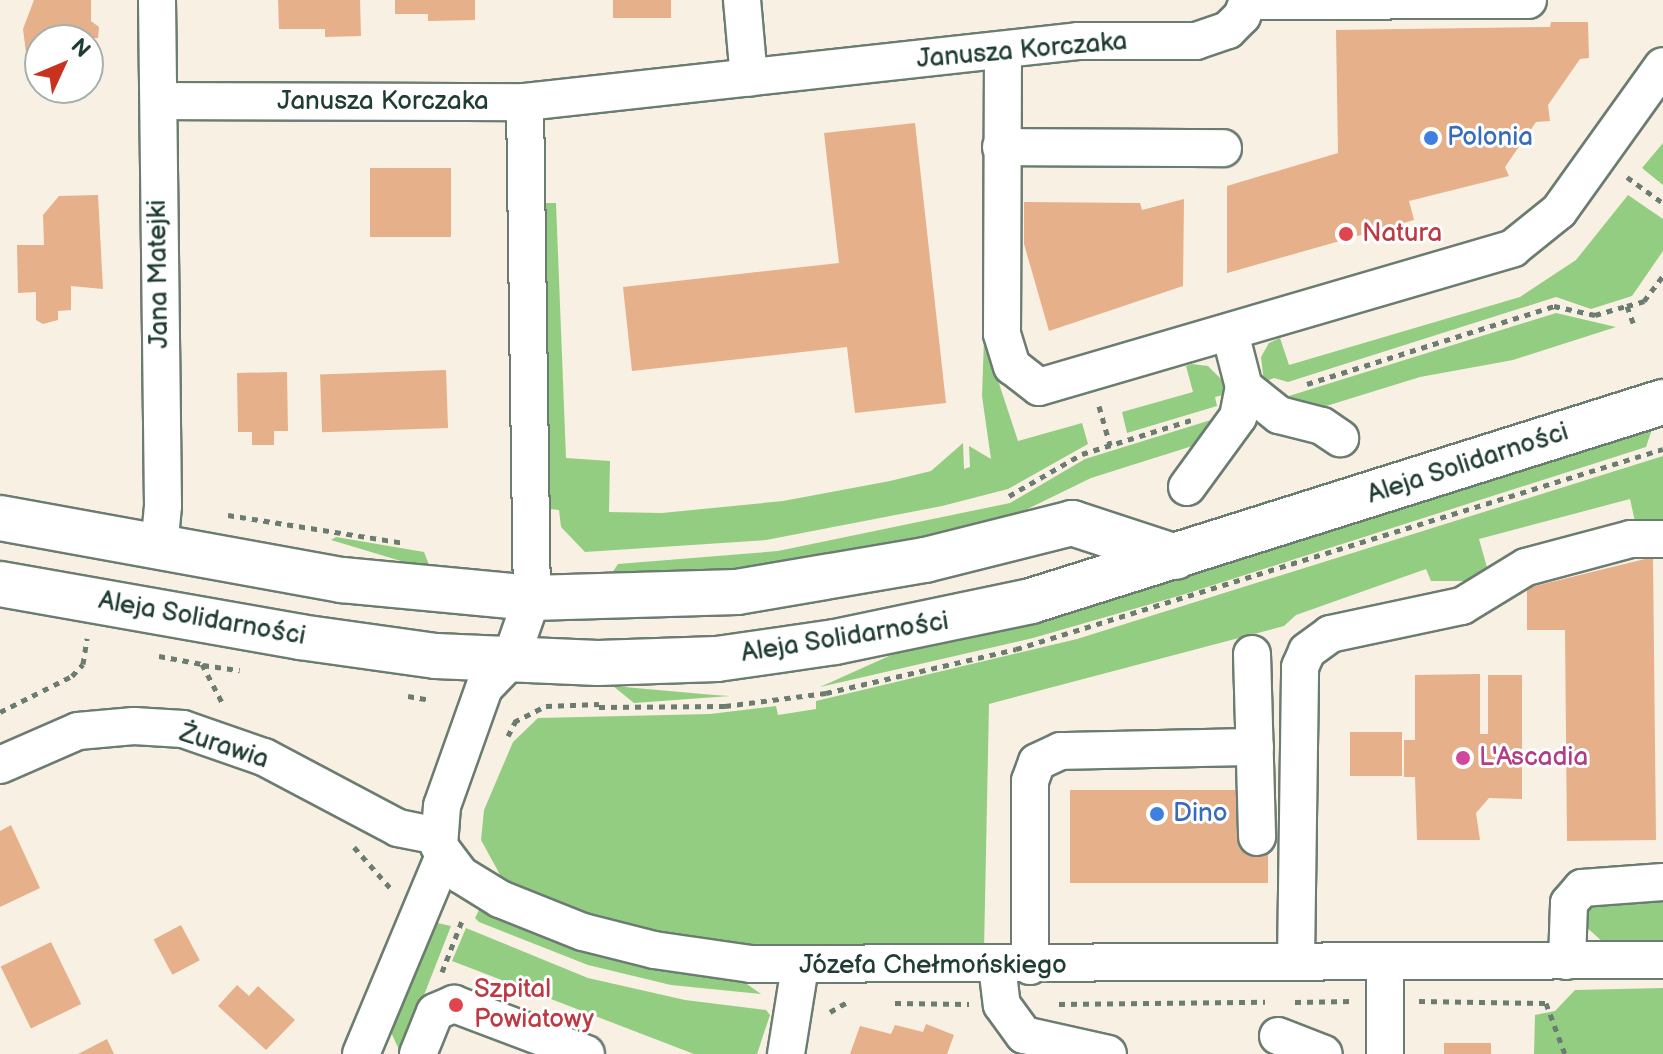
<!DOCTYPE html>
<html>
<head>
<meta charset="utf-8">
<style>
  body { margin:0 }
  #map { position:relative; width:1663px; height:1054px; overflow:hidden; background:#f8f0e2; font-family:"Balsamiq Sans",sans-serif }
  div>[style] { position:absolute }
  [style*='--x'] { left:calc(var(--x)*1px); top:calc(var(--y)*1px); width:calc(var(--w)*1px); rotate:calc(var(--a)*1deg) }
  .green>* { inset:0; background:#93cd81 }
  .building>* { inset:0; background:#e6b08b; transform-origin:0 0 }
  .path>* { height:5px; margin-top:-2.5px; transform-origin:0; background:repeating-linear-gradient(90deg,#6b7c71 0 6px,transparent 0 12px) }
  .roads { filter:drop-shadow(2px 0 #6b7c71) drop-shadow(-2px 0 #6b7c71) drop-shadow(0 2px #6b7c71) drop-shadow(0 -2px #6b7c71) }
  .minor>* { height:36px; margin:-18px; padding:0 18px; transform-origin:18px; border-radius:18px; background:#fff }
  .major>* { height:44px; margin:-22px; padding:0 22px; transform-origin:22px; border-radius:22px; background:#fff }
  .dots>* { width:22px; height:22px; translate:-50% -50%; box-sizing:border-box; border:4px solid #fff; border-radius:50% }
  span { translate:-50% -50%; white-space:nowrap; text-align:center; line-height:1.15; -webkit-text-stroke:6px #fff; paint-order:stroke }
  .street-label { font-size:26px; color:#1f3d34 }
  .shop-label { font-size:26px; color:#366cbe }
  .left { translate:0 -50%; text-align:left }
  .health-label { font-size:26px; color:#be3a42 }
  .hotel-label { font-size:26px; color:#b23c85 }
  .north { position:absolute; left:24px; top:24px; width:80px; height:80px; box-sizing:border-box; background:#fff; border:2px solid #a5b1ae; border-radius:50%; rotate:46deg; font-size:22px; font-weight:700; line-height:32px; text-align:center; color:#1f3d34 }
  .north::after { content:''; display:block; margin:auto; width:28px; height:36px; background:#c8321e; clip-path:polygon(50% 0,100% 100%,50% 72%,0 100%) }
</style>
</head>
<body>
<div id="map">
  <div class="green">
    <i style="clip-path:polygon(1663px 143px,1663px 185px,1642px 168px)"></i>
    <i style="clip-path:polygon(1628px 195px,1663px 219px,1663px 251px,1632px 296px,1591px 309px,1556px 297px,1288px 382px,1274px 378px,1264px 382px,1261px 357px,1269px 343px,1280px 338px,1289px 365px,1520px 297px,1576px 260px)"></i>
    <i style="clip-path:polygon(544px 203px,556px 203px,566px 458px,610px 461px,609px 512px,662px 513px,783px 501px,890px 481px,931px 471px,963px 443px,964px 469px,970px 467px,969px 446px,991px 459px,982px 396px,984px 338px,1018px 441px,1082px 423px,1088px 444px,1008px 489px,942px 506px,766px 540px,585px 552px,561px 527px,559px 510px,550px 509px)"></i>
    <i style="clip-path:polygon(1556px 313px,1616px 327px,1513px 360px,1420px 377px,1310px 411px,1276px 400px)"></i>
    <i style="clip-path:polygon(1192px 364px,1208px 366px,1222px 380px,1227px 394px,1215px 397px,1217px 406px,1127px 433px,1122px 412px,1193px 392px,1186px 366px)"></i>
    <i style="clip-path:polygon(1227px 415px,1205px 442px,1091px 478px,1009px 518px,902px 543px,733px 571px,608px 579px,618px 564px,778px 551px,1010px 503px,1085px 459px)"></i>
    <i style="clip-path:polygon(1652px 429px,1646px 447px,1182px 595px,1033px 638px,820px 687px,898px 652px,1081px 608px)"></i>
    <i style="clip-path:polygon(1663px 456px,1663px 524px,1636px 526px,1630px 499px,1479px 539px,1488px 571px,1480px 581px,1431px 581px,1426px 569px,1296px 615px,1284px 626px,989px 704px,984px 951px,822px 953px,684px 941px,603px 921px,504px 882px,481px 840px,484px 810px,513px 742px,538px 718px,710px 714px,776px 706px,778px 715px,816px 709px,816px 701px,1077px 639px)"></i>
    <i style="clip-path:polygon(336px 537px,424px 552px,431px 570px,331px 540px)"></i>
    <i style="clip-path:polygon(613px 686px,714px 695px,730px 696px,634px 703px)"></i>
    <i style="clip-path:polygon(1663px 899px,1663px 943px,1604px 943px,1584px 925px,1588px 903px)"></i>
    <i style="clip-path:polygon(480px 908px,573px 947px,637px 964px,744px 982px,761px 994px,671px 985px,588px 965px,479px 922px,475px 918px)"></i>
    <i style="clip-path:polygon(433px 922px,451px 926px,401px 1054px,389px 1028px)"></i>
    <i style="clip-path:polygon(466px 928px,588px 978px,685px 1000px,766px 1010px,770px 1015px,757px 1054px,694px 1054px,452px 961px)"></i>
    <i style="clip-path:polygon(1663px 988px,1663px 1054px,1534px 1054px,1535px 1015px,1555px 1011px,1575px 990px)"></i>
  </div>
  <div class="building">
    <i style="clip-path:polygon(34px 0,91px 0,91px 21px,99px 27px,98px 38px,92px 38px,92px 60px,88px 40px,40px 40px,40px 61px,27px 61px,23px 29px)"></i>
    <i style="clip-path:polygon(278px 0,360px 0,361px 36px,325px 37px,325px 29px,279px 29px)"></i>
    <i style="clip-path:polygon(395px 0,475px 0,475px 20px,428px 21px,428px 14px,395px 14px)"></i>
    <i style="left:613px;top:0;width:58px;height:18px"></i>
    <i style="clip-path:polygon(1551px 22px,1588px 22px,1589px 58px,1580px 59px,1548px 105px,1550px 121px,1536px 122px,1505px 167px,1509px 176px,1409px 201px,1414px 220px,1227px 273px,1227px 186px,1338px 153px,1336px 30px,1550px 27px)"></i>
    <i style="clip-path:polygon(915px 123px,946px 403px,855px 413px,847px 347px,632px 371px,623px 287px,839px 263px,824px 133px)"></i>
    <i style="left:451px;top:168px;width:69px;height:81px;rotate:90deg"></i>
    <i style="clip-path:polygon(98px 195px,103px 289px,71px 286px,71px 310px,58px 311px,58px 320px,43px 324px,36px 320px,36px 292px,18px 293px,17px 245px,44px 245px,43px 215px,59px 196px)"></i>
    <i style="clip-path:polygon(1184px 199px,1183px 286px,1049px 331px,1024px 244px,1024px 202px,1140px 203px,1142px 210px)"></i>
    <i style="left:446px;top:370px;width:58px;height:126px;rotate:88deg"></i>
    <i style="clip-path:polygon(287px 372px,288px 431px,274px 431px,274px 445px,252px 445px,252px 432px,238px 432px,237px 373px)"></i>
    <i style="clip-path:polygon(1653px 557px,1656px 840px,1567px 841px,1565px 630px,1527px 630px,1527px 588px)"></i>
    <i style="clip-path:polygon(1480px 674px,1480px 734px,1488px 734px,1488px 675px,1522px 675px,1522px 799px,1489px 798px,1476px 813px,1480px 840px,1417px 840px,1415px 777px,1404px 777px,1404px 740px,1415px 740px,1415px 675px)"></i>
    <i style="left:1402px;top:732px;width:44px;height:52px;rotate:90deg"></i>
    <i style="clip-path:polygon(1070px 790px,1242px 790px,1268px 836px,1268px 883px,1070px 883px)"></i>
    <i style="clip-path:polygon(11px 825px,40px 888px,0 907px,0 831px)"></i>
    <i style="left:181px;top:925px;width:40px;height:31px;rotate:62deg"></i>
    <i style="left:51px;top:942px;width:69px;height:56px;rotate:64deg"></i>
    <i style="clip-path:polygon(237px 985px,249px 996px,258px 986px,295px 1020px,266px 1050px,218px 1006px)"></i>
    <i style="clip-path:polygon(926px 1024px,954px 1035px,947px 1054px,850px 1054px,860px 1026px,891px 1034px,895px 1025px,923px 1032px)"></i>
    <i style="clip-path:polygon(107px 1039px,114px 1054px,78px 1054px)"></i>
    <i style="left:1444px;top:1043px;width:47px;height:11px"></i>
  </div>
  <div class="path">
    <i style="--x:1627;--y:177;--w:44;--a:35.8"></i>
    <i style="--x:1627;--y:306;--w:18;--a:-16"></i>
    <i style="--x:1644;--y:301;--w:31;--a:-53"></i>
    <i style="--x:1307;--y:384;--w:259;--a:-17.5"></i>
    <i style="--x:1554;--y:306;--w:42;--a:12.4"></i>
    <i style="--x:1595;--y:315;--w:33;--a:-16"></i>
    <i style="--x:1627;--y:306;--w:20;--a:70"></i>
    <i style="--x:1099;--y:406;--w:41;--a:74.2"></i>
    <i style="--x:1009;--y:496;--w:84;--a:-29.9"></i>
    <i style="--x:1082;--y:454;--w:114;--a:-17.3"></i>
    <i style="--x:228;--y:515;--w:178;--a:9"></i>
    <i style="--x:159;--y:656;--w:44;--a:10.5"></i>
    <i style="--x:202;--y:664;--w:47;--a:62.4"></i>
    <i style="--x:203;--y:665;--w:37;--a:8"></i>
    <i style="--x:408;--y:696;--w:23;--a:10"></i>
    <i style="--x:599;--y:707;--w:126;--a:-0.5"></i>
    <i style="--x:725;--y:706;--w:102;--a:-7.3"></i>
    <i style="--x:826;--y:693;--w:195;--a:-13"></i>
    <i style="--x:1016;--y:649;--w:677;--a:-17.18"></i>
    <i style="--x:0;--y:712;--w:80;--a:-26.6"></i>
    <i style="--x:72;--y:676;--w:16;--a:-47"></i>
    <i style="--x:83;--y:664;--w:26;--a:-81"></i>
    <i style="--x:514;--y:722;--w:36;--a:-27"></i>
    <i style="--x:546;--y:706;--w:53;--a:-2.2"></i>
    <i style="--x:508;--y:736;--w:16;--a:-63"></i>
    <i style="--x:354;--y:847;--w:57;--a:48.5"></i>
    <i style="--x:442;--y:972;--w:58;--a:-68.7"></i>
    <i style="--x:1419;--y:1001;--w:127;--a:0.9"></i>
    <i style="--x:1295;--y:1002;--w:58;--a:-1"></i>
    <i style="--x:895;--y:1003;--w:74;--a:0.8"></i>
    <i style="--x:1546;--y:1003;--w:54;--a:69.6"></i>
    <i style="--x:1059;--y:1004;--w:206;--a:-0.6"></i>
    <i style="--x:830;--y:1012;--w:22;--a:-30"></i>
  </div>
  <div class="roads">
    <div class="minor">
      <i style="--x:157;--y:0;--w:506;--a:89.32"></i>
      <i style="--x:163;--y:506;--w:42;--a:95.4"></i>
      <i style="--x:742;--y:0;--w:78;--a:84.9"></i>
      <i style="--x:1248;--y:1;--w:280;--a:-0.2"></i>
      <i style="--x:1003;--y:50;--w:284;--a:90.2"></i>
      <i style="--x:1002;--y:334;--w:34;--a:73"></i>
      <i style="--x:1012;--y:366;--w:34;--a:38"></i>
      <i style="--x:1039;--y:387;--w:494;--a:-16.3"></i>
      <i style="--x:1513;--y:248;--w:59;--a:-38.8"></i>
      <i style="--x:1559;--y:211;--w:178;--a:-54.4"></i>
      <i style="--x:159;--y:101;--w:366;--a:0.2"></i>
      <i style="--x:525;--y:102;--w:556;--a:-6.29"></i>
      <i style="--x:1078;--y:41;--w:118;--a:0"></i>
      <i style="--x:1196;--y:41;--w:34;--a:-19"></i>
      <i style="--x:1228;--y:30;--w:20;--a:-45"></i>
      <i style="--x:1242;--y:16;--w:17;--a:-69"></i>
      <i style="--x:525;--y:102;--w:496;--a:89.2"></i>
      <i style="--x:532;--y:598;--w:67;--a:109.2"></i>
      <i style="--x:510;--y:661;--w:37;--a:134"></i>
      <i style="--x:484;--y:688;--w:125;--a:109.6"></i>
      <i style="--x:442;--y:806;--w:40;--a:94.3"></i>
      <i style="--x:439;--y:846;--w:36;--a:53"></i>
      <i style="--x:461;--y:875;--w:46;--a:31.6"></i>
      <i style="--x:500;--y:899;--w:89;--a:21.7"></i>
      <i style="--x:583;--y:932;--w:73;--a:14.2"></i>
      <i style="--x:654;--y:950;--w:98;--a:8.2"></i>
      <i style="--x:751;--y:964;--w:912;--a:-0.25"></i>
      <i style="--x:1001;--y:147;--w:222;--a:0.3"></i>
      <i style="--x:1244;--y:387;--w:45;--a:38.7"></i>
      <i style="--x:1279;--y:415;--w:44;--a:14.3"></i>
      <i style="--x:1322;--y:426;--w:22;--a:34"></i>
      <i style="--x:1187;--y:487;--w:87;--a:-53.9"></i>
      <i style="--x:1238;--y:417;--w:31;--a:-79"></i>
      <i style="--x:1244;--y:387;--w:56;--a:-104.5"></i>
      <i style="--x:1252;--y:654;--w:183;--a:88.4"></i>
      <i style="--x:0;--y:765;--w:85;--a:-23.6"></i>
      <i style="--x:78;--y:731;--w:56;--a:-5.1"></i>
      <i style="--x:134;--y:726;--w:49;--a:3.5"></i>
      <i style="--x:183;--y:729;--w:86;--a:19.1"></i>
      <i style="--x:264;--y:757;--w:152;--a:27.9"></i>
      <i style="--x:398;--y:828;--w:41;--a:11.3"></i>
      <i style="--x:1567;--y:961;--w:58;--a:-88"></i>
      <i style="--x:1569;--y:903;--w:20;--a:-49"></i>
      <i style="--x:1582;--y:888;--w:81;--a:-4.2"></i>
      <i style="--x:1296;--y:962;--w:295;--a:-89.2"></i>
      <i style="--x:1300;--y:667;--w:17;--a:-66"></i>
      <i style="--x:1307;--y:651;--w:29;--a:-36"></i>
      <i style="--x:1330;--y:634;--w:135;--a:-12"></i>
      <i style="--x:1462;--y:606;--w:75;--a:-31.4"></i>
      <i style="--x:1526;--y:567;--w:109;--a:-14.9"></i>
      <i style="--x:1631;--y:539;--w:32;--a:0"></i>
      <i style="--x:997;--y:966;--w:39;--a:83"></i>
      <i style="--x:1002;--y:1005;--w:37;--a:54"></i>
      <i style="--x:1024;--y:1035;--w:86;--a:12.7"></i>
      <i style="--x:1030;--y:966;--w:185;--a:-90"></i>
      <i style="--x:1030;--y:781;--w:20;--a:-70"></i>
      <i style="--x:1037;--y:762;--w:26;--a:-25"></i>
      <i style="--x:1061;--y:751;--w:194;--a:-1.2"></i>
      <i style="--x:1278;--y:1036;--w:49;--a:21.4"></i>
      <i style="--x:361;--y:1054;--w:215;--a:-67.3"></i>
      <i style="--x:418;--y:1054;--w:45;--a:-68"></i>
      <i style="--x:435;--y:1012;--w:21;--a:-23"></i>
      <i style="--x:454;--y:1004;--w:141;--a:20.7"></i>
      <i style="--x:786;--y:1054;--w:88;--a:-80.9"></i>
      <i style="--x:1385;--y:1054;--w:92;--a:-90"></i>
    </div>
    <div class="major">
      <i style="--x:0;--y:518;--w:348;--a:10.3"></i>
      <i style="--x:342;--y:580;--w:191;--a:5.4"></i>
      <i style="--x:532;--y:598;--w:205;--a:-1.7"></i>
      <i style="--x:737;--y:592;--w:191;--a:-9.7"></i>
      <i style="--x:925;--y:560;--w:152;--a:-14.1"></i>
      <i style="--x:1072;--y:523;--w:109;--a:18.1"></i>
      <i style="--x:0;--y:584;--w:305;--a:10"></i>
      <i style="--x:300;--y:637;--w:137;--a:8"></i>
      <i style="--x:436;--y:656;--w:162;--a:2.5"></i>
      <i style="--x:598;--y:663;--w:119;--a:-1.9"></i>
      <i style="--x:717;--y:659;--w:119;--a:-8.2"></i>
      <i style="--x:835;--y:642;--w:200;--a:-11.8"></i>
      <i style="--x:1031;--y:601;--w:663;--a:-17.48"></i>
    </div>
  </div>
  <div class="dots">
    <i style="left:1431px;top:138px;background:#3f7fe0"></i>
    <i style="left:1346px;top:234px;background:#e0444e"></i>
    <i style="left:1463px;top:758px;background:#d1479c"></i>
    <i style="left:1157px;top:814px;background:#3f7fe0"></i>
    <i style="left:456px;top:1005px;background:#e0444e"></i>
  </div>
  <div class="street-label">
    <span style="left:1022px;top:51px;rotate:-5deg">Janusza Korczaka</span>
    <span style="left:383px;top:102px">Janusza Korczaka</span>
    <span style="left:159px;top:274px;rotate:-91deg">Jana Matejki</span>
    <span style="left:1468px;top:464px;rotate:-18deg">Aleja Solidarności</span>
    <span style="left:202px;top:619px;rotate:10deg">Aleja Solidarności</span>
    <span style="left:845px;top:638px;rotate:-9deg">Aleja Solidarności</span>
    <span style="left:224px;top:747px;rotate:18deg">Żurawia</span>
    <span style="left:933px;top:966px">Józefa Chełmońskiego</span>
  </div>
  <div class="shop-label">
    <span class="left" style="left:1447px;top:138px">Polonia</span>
    <span class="left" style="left:1173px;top:814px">Dino</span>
  </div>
  <div class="health-label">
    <span class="left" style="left:1362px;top:234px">Natura</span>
    <span class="left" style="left:474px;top:1005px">Szpital<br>Powiatowy</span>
  </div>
  <div class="hotel-label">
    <span class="left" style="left:1479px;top:758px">L'Ascadia</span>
  </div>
  <div class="north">N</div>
</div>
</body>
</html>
